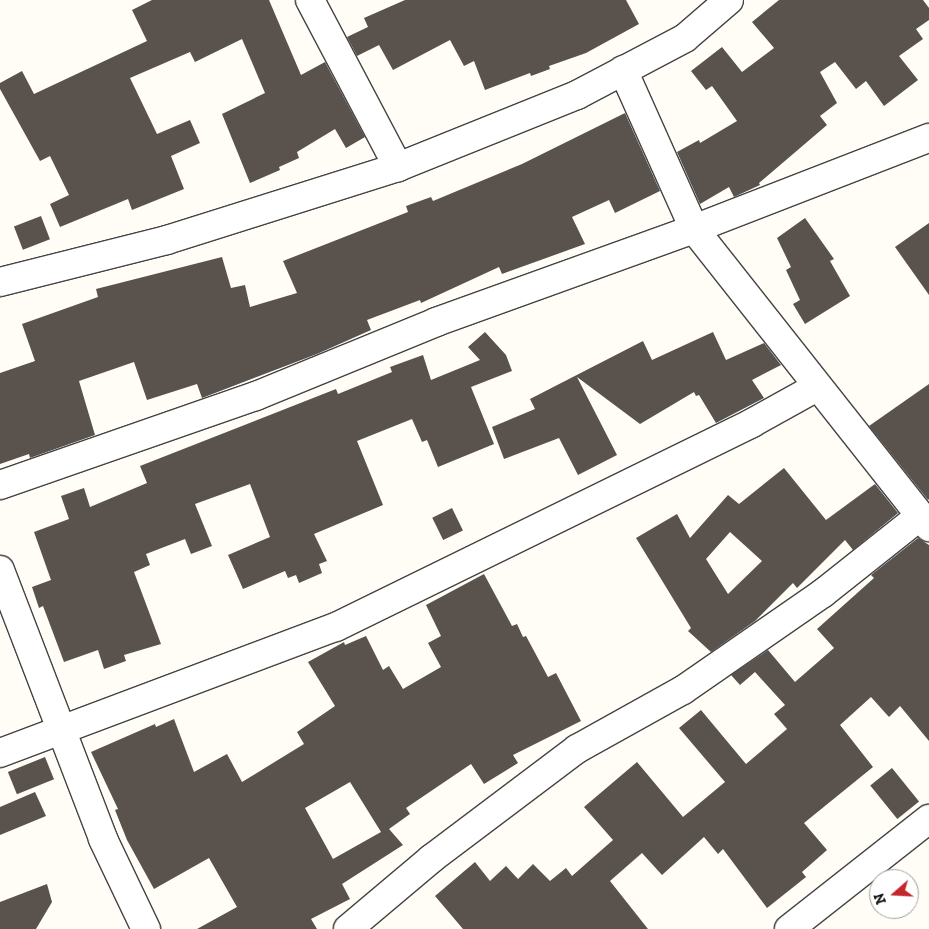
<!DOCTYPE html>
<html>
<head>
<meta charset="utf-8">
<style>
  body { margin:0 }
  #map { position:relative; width:929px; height:929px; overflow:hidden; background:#fffdf5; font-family:"Zilla Slab",serif }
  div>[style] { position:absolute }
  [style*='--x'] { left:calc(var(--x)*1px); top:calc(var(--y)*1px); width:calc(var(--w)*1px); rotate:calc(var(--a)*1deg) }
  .building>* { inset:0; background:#5a524d; transform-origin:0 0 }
  .roads { filter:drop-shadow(1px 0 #444) drop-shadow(-1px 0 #444) drop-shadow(0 1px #444) drop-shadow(0 -1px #444) }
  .street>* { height:28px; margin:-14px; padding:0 14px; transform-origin:14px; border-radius:14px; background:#fff }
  span { translate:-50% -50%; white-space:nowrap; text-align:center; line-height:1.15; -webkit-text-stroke:5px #fff; paint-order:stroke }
  .north { position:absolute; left:869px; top:869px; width:50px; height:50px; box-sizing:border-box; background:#fff; border:1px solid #a0a0a0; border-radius:50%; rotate:251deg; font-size:14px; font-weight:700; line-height:20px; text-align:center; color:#111 }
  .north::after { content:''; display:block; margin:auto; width:18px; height:22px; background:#c4262e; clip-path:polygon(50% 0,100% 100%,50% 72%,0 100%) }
</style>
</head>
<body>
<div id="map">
  <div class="building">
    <i style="clip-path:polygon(152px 0,269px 0,301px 75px,325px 62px,365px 137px,346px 148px,335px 129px,297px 152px,299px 158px,279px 167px,280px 170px,250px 183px,222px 114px,265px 93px,242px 39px,195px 62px,190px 52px,130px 78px,157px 134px,190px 120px,200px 143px,171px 156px,184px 189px,132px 210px,128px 199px,60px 227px,50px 204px,69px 195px,50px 156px,40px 161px,0 89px,0 83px,22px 71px,34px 94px,147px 41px,132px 10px)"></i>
    <i style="clip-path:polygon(405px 0,626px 0,639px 24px,586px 53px,549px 66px,550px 69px,531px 76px,530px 73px,485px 90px,474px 61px,464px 66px,450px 40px,393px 70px,379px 45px,357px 56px,347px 37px,368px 27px,364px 18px)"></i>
    <i style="clip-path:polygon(779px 0,923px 0,929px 8px,929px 20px,916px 29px,923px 39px,899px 56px,918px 80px,884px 106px,866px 81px,856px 89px,835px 62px,820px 72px,837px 103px,820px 116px,827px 125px,759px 183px,760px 185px,734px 197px,729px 187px,700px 204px,677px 152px,699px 140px,700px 143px,737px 121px,712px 86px,706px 90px,691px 71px,722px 47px,742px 72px,774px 48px,752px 22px)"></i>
    <i style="clip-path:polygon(625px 113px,660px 191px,615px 213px,609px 200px,572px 217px,585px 244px,502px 274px,499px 267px,421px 303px,420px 300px,367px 320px,371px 330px,317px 354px,202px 398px,197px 384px,147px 400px,134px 362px,79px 381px,95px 435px,30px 458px,29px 454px,0 464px,0 373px,35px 361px,22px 324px,98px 297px,96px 289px,222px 257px,231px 288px,245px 285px,250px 307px,297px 293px,283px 261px,408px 212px,406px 206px,431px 197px,433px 201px,522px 164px)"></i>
    <i style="left:41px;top:216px;width:25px;height:29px;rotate:69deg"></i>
    <i style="clip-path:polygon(805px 218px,834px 259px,830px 261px,850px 296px,805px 324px,793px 304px,800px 300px,786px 270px,791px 267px,777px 238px)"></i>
    <i style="clip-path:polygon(929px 223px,929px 295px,895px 247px)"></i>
    <i style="clip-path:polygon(485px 332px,506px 355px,512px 371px,471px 387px,494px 444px,438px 467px,427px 440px,422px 442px,412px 419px,357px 441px,383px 505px,314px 534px,327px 561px,319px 564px,322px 573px,299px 583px,296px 575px,288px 578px,285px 571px,243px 589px,228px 555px,270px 537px,250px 484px,195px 504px,212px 546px,191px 554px,185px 539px,146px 554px,150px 565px,134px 572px,161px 644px,124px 655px,126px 661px,104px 669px,98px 650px,64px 662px,43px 606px,39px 608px,32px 587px,51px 580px,34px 532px,69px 519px,61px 496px,84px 488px,90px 507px,147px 483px,140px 466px,336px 389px,338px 394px,392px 372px,390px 367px,423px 355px,431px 380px,480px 360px,468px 347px)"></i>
    <i style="clip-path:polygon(713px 332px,726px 360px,764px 343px,781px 365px,752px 380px,764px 398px,716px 423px,699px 395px,696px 396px,694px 392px,640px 424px,577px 377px,617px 455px,578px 475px,559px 438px,504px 459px,492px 427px,535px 409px,530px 399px,643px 341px,652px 360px)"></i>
    <i style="clip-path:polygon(929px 384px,929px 499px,928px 500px,869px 426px)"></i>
    <i style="clip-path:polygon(evenodd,784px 468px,826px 520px,875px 484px,898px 513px,853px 550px,845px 540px,797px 588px,793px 583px,755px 621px,711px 652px,688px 631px,691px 628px,636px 538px,677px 514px,690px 538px,728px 495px,739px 504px,784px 468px,730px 532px,762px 561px,728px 594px,706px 559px,730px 532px)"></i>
    <i style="left:452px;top:508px;width:25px;height:22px;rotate:64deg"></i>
    <i style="clip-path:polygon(918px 538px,929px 545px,929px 741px,900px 706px,889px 717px,871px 697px,840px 725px,873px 767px,804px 823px,827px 850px,802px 872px,806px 877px,767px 908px,723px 849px,718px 854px,704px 837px,662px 875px,642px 853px,610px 881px,648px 929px,463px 929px,435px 896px,475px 862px,490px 881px,506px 866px,518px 879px,533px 864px,550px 881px,566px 868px,572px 876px,613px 840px,584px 807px,637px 762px,683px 817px,725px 782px,679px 728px,701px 710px,746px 764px,787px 729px,774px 714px,785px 705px,755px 672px,740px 685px,731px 675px,768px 650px,795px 682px,834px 648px,817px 629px,874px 578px,871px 575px)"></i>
    <i style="clip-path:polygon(evenodd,484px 574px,512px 626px,517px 624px,523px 637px,526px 636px,548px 677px,556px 673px,581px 721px,513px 755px,518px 763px,484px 784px,471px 764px,406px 808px,410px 814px,389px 829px,403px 845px,342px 884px,350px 899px,311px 919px,317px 929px,197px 929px,237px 907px,209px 858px,154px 889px,127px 840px,115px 810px,118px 809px,91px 752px,155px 724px,156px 727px,174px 719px,194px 772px,227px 754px,242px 782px,304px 744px,297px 732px,335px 706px,308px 662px,344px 642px,345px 645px,366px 636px,383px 670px,389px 666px,403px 689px,441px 667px,428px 643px,441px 636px,426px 605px,484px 574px,350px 782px,381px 832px,333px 859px,305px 808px,350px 782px)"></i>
    <i style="left:45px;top:757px;width:24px;height:40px;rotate:68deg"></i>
    <i style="left:892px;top:768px;width:43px;height:28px;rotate:51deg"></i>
    <i style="clip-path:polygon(35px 792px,46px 816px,0 835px,0 807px)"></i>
    <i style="clip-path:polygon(47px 884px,52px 902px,36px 929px,0 929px,0 902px)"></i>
  </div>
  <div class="roads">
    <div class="street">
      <i style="--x:310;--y:0;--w:189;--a:62.2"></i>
      <i style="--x:623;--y:70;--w:174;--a:65.9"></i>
      <i style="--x:694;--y:229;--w:380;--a:51.7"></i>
      <i style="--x:0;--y:282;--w:172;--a:-14.1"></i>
      <i style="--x:167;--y:240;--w:242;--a:-17.5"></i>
      <i style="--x:398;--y:167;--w:193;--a:-21.9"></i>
      <i style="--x:577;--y:95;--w:122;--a:-27.8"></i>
      <i style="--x:685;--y:38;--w:58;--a:-40.8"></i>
      <i style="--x:0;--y:485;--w:271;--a:-19.2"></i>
      <i style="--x:256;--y:396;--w:195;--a:-22.3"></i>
      <i style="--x:436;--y:322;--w:274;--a:-19.8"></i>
      <i style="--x:694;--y:229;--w:252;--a:-21.2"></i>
      <i style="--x:0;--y:570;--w:288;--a:69"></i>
      <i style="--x:103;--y:839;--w:100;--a:64.5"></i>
      <i style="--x:0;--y:753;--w:359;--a:-20.6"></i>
      <i style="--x:336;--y:627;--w:463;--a:-26.1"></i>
      <i style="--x:752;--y:423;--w:74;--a:-29"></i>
      <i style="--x:348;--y:929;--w:109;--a:-40.1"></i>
      <i style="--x:431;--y:859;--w:183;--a:-37"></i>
      <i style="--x:577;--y:749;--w:121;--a:-29.1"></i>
      <i style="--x:683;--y:690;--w:170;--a:-34.7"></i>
      <i style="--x:823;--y:593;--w:124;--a:-38.4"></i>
      <i style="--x:789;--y:929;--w:178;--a:-38.2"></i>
    </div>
  </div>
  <div class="north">N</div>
</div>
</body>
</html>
